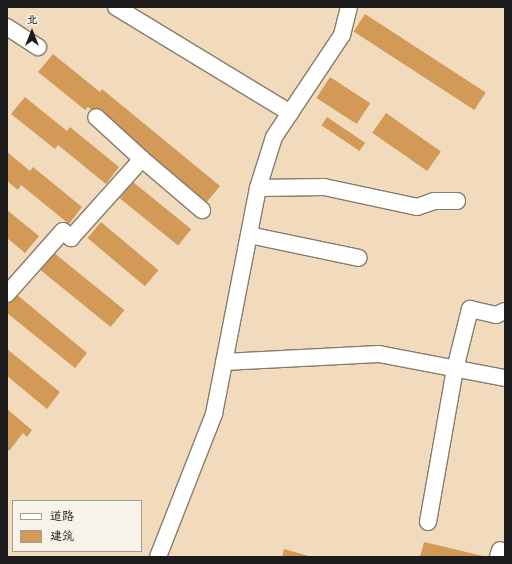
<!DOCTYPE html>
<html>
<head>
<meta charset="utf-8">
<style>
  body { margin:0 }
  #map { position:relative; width:512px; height:564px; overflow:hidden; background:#f1dbbc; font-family:"Balsamiq Sans","LXGW WenKai TC",sans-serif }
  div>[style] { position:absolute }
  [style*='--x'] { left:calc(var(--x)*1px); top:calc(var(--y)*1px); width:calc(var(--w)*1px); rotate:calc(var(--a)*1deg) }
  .building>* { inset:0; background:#d39a57; transform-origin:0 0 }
  .roads { filter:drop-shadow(1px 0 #867c6c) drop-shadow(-1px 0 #867c6c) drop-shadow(0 1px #867c6c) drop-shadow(0 -1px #867c6c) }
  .minor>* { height:16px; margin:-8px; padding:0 8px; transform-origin:8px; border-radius:8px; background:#fff }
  span { translate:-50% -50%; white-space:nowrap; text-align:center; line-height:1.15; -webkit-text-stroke:3px #f7f3e8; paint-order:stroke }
  .frame { position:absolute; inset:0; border:8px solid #1c1c1c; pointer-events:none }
  .legend { position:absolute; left:12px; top:500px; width:130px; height:52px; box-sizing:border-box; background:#f7f3e8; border:1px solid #9f9d96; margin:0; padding:5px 7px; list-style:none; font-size:12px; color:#1c1c1c }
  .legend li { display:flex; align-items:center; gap:8px; height:20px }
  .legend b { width:20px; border:1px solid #9f9d96 }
  .north { position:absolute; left:12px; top:12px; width:40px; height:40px; -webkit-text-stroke:3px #f7f3e8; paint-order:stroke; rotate:0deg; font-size:11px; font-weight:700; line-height:16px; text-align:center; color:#1c1c1c }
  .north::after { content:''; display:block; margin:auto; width:14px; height:18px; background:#1c1c1c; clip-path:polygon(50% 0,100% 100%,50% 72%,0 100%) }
</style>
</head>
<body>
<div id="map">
  <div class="building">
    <i style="left:365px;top:14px;width:144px;height:21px;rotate:33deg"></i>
    <i style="clip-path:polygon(53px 54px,100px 92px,102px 89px,220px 186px,206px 203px,88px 107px,85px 110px,38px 72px)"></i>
    <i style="left:330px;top:77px;width:48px;height:25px;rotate:33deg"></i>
    <i style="clip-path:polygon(25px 97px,67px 131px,70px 127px,119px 167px,106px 184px,58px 145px,55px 149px,11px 114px)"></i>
    <i style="left:386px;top:113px;width:67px;height:24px;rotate:35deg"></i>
    <i style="left:327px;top:117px;width:46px;height:10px;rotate:34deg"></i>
    <i style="clip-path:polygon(7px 152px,30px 171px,33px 167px,82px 207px,69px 224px,21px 185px,18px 190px,7px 181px)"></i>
    <i style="left:133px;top:182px;width:75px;height:21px;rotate:39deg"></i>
    <i style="clip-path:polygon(7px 210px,39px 236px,25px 253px,7px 238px)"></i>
    <i style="left:101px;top:222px;width:75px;height:21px;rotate:40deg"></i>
    <i style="left:53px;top:252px;width:92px;height:22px;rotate:39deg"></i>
    <i style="clip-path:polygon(16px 294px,87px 353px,75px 368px,7px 313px,7px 305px)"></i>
    <i style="clip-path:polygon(7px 349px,60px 392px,47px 409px,7px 376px)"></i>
    <i style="clip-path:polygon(7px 409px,32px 430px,27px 437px,23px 433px,9px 451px,7px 449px)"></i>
    <i style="clip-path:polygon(424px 542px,483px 556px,483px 557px,420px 557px)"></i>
    <i style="clip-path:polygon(284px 549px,312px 557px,282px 557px)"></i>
  </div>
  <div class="roads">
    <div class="minor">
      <i style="--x:116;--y:7;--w:204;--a:31.3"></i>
      <i style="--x:7;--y:27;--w:37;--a:33"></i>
      <i style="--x:142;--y:159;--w:79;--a:40.4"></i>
      <i style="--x:258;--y:188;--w:66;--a:-0.9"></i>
      <i style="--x:324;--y:187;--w:95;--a:12.1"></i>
      <i style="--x:417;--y:207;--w:18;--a:-19"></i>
      <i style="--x:434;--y:201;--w:23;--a:0"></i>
      <i style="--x:249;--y:235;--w:112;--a:11.8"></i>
      <i style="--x:7;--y:294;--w:84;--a:-48.4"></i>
      <i style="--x:63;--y:231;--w:11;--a:41"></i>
      <i style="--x:71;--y:238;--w:106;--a:-48.1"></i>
      <i style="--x:142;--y:159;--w:62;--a:-137.6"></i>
      <i style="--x:224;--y:362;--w:155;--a:-3"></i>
      <i style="--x:379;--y:354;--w:128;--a:10.8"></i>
      <i style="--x:428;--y:522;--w:155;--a:-80"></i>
      <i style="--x:455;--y:369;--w:62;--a:-76"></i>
      <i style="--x:470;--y:309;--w:27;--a:13"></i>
      <i style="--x:496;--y:315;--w:10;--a:-24"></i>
      <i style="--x:158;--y:557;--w:154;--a:-68.6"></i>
      <i style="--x:214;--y:414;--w:230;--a:-79"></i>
      <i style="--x:258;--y:188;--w:53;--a:-72.6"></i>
      <i style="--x:274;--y:137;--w:123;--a:-56.3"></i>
      <i style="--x:342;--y:35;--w:29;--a:-76"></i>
      <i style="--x:498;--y:557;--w:7;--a:-74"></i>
    </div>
  </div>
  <div class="frame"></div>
  <ul class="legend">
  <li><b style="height:5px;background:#fff"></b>道路</li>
  <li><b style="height:11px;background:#d39a57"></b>建筑</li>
  </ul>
  <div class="north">北</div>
</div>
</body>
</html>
